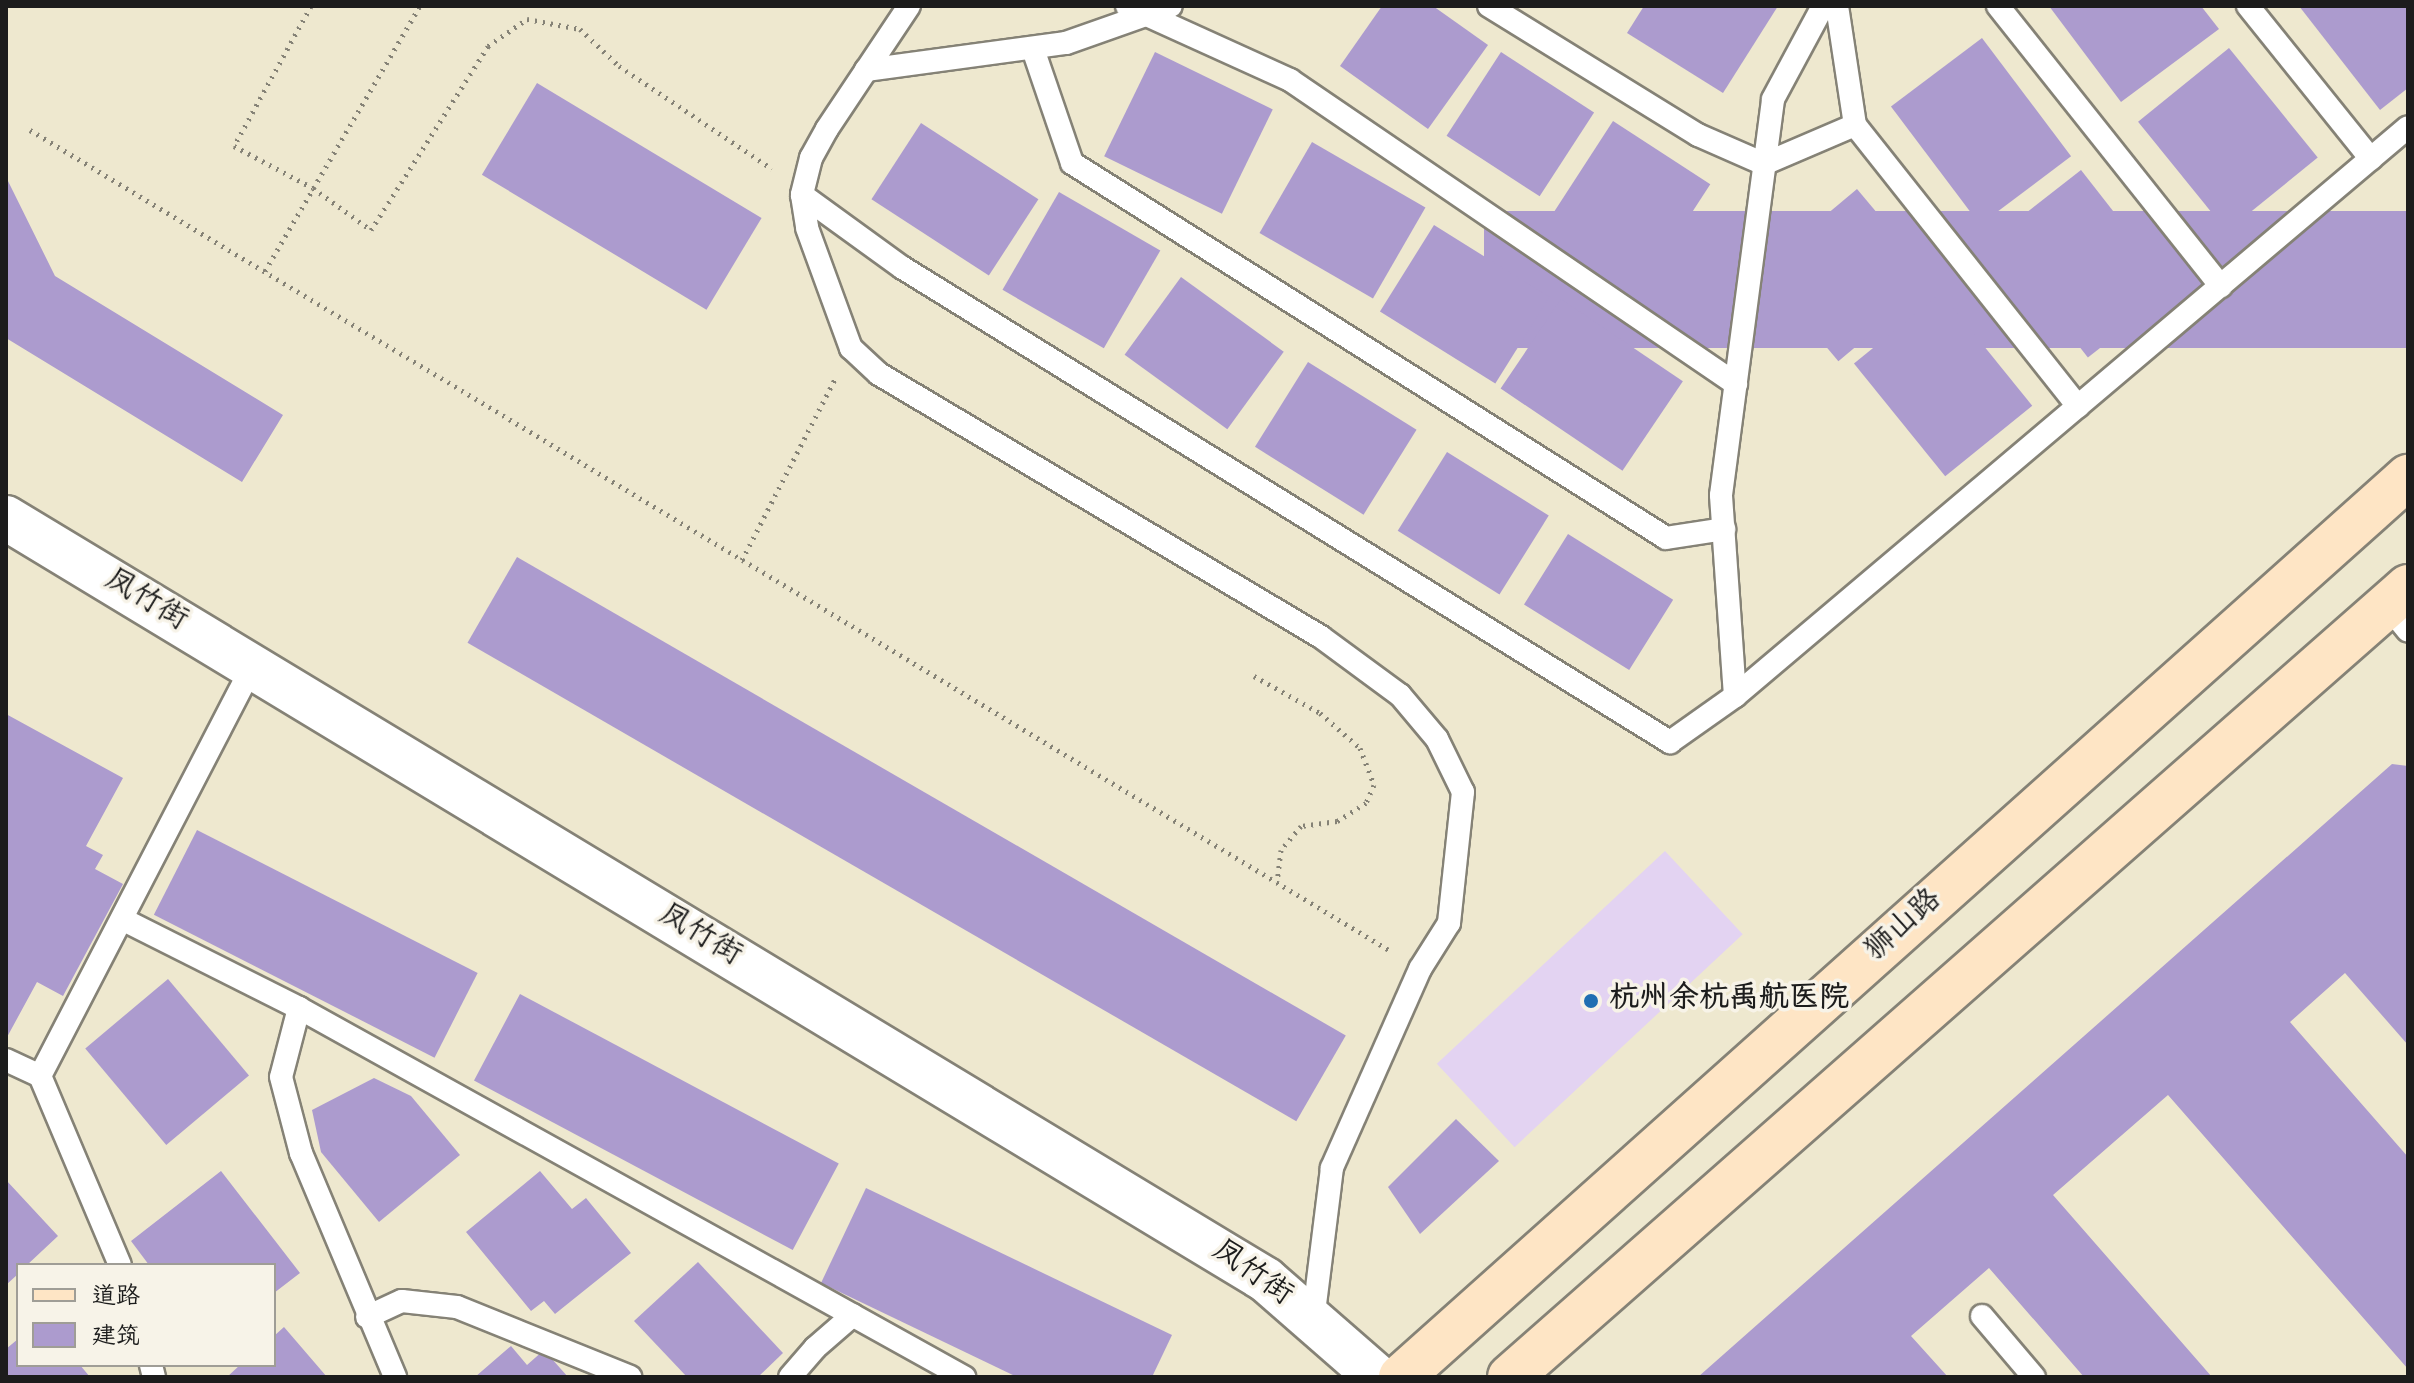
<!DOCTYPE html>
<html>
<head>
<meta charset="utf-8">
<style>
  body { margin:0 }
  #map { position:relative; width:2414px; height:1383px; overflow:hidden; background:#eee8cf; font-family:"Gochi Hand","LXGW WenKai TC",sans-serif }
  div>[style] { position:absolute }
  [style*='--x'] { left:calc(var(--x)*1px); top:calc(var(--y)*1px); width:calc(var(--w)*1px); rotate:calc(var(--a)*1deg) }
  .built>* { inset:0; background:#e3d3f2; transform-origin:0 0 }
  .building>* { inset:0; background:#ac9bce; transform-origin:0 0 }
  .path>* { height:5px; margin-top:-2.5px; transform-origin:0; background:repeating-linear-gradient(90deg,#858276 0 2px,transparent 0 8px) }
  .roads { filter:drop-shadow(2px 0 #858276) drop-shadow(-2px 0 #858276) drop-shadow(0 2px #858276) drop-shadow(0 -2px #858276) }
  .service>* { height:22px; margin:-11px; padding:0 11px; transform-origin:11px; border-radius:11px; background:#fff }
  .tertiary>* { height:44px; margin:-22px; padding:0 22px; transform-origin:22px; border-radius:22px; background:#fff }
  .secondary>* { height:44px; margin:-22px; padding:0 22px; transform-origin:22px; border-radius:22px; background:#fee5c5 }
  .dots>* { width:22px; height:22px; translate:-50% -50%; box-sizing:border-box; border:4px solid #f7f3e8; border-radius:50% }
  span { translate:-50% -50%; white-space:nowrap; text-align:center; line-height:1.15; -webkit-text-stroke:7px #f7f3e8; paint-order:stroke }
  .street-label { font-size:30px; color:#1c1c1c }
  .poi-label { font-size:30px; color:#1c1c1c; font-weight:700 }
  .left { translate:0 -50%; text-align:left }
  .frame { position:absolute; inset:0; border:8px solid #1c1c1c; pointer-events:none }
  .legend { position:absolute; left:16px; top:1263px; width:260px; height:104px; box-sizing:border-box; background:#f7f3e8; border:2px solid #9f9d96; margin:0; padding:10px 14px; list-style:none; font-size:24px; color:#1c1c1c }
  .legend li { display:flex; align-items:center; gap:16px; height:40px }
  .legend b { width:40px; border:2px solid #9f9d96 }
</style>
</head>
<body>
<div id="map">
  <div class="built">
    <i style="left:1665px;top:851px;width:114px;height:312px;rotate:47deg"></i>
  </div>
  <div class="building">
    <i style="clip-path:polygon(1382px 6px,1433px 6px,1488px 45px,1428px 129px,1340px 66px)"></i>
    <i style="clip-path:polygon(1644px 6px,1778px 6px,1723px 93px,1627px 33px)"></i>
    <i style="clip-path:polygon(2049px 6px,2201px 6px,2219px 29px,2121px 102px)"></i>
    <i style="clip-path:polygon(2299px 6px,2408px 6px,2408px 88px,2380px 110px)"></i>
    <i style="left:1982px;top:38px;width:148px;height:114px;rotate:53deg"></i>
    <i style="left:2229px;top:48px;width:141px;height:117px;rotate:51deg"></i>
    <i style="left:1155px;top:52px;width:131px;height:116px;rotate:26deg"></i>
    <i style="left:1501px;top:52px;width:111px;height:100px;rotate:33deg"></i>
    <i style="left:537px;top:83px;width:262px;height:107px;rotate:31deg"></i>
    <i style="left:1613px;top:121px;width:116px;height:109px;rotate:33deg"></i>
    <i style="left:921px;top:123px;width:140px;height:91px;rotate:33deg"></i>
    <i style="left:1312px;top:142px;width:131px;height:105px;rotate:30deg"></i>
    <i style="left:2081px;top:170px;width:152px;height:110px;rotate:52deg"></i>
    <i style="clip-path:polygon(6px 177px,55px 276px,283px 415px,242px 482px,6px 338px)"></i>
    <i style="left:1857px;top:189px;width:120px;height:125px;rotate:50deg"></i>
    <i style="left:1059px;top:192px;width:117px;height:113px;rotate:30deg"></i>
    <i style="left:2408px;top:211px;width:137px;height:924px;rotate:90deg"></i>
    <i style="left:1434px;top:225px;width:136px;height:102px;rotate:32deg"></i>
    <i style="left:1181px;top:277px;width:127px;height:96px;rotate:36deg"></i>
    <i style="left:1941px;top:293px;width:145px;height:112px;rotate:51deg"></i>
    <i style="left:1561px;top:299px;width:147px;height:108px;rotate:34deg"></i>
    <i style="left:1308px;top:362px;width:128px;height:100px;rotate:32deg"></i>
    <i style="left:1447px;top:452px;width:120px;height:93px;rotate:32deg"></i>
    <i style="left:1568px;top:534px;width:124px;height:83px;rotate:32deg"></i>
    <i style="left:517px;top:557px;width:957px;height:99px;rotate:30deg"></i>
    <i style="clip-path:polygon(6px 714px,123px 778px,86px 846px,103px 855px,95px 869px,123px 884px,63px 996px,37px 982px,6px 1039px)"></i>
    <i style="clip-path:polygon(2392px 764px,2408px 766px,2408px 1045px,2345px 973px,2290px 1022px,2408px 1157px,2408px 1369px,2168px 1095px,2053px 1195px,2212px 1377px,2084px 1377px,1989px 1268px,1911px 1336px,1948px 1377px,1698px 1377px)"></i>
    <i style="left:197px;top:830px;width:315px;height:95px;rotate:27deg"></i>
    <i style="left:168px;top:979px;width:126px;height:108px;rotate:50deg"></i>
    <i style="left:520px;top:994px;width:361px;height:98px;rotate:28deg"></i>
    <i style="clip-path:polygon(374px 1078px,411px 1096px,460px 1155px,379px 1222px,321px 1152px,312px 1110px)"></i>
    <i style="clip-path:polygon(1456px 1119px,1499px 1161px,1420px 1234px,1388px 1187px)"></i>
    <i style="clip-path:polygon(221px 1171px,300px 1273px,274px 1293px,274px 1265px,149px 1265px,131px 1241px)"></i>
    <i style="clip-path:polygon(540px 1171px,572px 1209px,586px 1198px,631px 1253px,555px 1314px,544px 1301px,531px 1311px,466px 1232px)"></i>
    <i style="clip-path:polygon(6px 1180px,58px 1236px,27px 1265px,18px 1265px,18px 1274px,6px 1285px)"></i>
    <i style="clip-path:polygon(866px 1188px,1172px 1335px,1152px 1377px,1017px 1377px,821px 1283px)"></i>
    <i style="clip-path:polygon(698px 1262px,783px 1353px,758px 1377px,687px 1377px,634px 1321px)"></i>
    <i style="clip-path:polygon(284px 1327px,327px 1377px,227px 1377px,240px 1365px,274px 1365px,274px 1336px)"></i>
    <i style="clip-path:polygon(18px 1339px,18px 1365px,80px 1365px,90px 1377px,6px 1377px,6px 1349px)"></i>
    <i style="clip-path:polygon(511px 1346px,527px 1365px,544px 1350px,568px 1377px,475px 1377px)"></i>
  </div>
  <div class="path">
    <i style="--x:311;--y:6;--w:160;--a:118.8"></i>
    <i style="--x:234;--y:146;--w:89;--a:28"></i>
    <i style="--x:313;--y:188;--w:72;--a:35.9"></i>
    <i style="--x:371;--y:230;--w:218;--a:-57.5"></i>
    <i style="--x:488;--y:46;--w:47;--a:-34.7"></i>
    <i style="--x:527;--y:19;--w:54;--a:10.7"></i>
    <i style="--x:580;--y:29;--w:54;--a:43.5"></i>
    <i style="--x:619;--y:66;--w:184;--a:33.9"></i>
    <i style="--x:30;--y:130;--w:1587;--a:31.11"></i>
    <i style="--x:265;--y:271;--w:307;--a:-59.7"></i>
    <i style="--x:742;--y:560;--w:203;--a:-62.8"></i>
    <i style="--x:1254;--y:676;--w:76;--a:29.3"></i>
    <i style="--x:1320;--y:713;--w:53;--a:41.2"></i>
    <i style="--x:1360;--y:748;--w:40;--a:69"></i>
    <i style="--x:1374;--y:785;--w:20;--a:114"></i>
    <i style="--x:1366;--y:803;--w:34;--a:148"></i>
    <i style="--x:1337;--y:821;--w:36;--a:172"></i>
    <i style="--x:1301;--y:826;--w:31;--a:130"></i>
    <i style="--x:1281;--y:850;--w:32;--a:97"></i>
  </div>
  <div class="roads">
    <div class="service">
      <i style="--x:909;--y:6;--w:148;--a:123.7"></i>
      <i style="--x:827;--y:129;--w:33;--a:119"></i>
      <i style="--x:811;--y:158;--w:38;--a:104"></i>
      <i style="--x:802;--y:195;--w:33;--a:81"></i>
      <i style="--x:807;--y:228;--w:128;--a:69.9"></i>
      <i style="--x:851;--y:348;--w:38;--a:43"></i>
      <i style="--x:879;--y:374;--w:514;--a:30.75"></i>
      <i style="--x:1321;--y:637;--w:98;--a:36.3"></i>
      <i style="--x:1400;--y:695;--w:57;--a:49.9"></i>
      <i style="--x:1437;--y:739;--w:59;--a:63.9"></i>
      <i style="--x:1463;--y:792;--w:132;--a:96.1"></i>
      <i style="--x:1449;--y:923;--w:54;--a:122.2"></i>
      <i style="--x:1420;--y:969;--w:218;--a:113.9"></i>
      <i style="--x:1332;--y:1168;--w:154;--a:97.1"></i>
      <i style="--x:1127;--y:6;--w:179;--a:24.4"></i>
      <i style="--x:1290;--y:80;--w:540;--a:34.28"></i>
      <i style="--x:1489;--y:6;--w:246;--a:31.7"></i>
      <i style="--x:1698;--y:135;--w:72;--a:23.7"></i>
      <i style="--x:1764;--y:164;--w:99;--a:-23.2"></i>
      <i style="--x:1837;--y:6;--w:120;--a:81.4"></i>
      <i style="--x:1855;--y:125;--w:359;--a:51.6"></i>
      <i style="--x:1998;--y:6;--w:358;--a:51.5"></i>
      <i style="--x:2248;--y:6;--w:196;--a:51.2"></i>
      <i style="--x:1033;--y:49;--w:120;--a:71.1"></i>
      <i style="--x:1072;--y:163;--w:702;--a:32.26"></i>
      <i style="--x:1666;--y:538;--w:59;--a:-8.8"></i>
      <i style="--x:866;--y:70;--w:202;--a:-7.7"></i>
      <i style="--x:1066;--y:43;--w:111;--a:-19.4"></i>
      <i style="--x:802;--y:195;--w:125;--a:35.9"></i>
      <i style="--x:903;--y:268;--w:902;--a:31.72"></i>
      <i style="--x:1670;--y:742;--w:80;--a:-35.3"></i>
      <i style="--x:1735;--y:696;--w:201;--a:-94"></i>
      <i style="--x:1721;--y:495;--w:399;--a:-82.5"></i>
      <i style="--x:1773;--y:99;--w:106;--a:-61.7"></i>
      <i style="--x:2387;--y:605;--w:33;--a:51"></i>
      <i style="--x:1735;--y:696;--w:881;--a:-40.21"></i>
      <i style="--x:122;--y:919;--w:198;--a:26.7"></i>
      <i style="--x:299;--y:1008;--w:761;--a:29.03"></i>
      <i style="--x:299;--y:1008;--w:71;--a:104.6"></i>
      <i style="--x:281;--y:1077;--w:79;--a:75.3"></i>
      <i style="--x:301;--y:1153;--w:243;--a:67.2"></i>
      <i style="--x:6;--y:1060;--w:38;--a:25"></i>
      <i style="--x:120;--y:1265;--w:205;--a:-112.9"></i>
      <i style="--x:40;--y:1076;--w:461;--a:-62.6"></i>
      <i style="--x:1982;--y:1316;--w:80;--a:49.6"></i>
      <i style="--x:367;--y:1317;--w:38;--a:-25"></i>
      <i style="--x:402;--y:1301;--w:55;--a:6.2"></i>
      <i style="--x:457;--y:1307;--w:187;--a:22"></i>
      <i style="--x:151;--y:1365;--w:12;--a:76"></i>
      <i style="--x:790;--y:1377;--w:38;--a:-49"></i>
      <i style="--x:815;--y:1348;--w:50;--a:-41"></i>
    </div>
    <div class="tertiary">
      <i style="--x:6;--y:518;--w:1472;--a:31.16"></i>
      <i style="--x:1266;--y:1280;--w:147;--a:41.1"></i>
    </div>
    <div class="secondary">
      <i style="--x:1401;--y:1377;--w:1351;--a:-41.79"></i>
      <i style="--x:1510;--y:1377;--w:1196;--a:-41.34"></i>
    </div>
  </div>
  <div class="dots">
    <i style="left:1591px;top:1001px;background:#1f6fb2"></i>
  </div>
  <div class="street-label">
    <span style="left:145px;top:602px;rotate:31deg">凤竹街</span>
    <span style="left:1905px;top:927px;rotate:-42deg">狮山路</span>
    <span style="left:699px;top:937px;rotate:31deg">凤竹街</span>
    <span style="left:1251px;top:1275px;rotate:35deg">凤竹街</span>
  </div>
  <div class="poi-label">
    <span class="left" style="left:1609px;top:1001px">杭州余杭禹航医院</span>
  </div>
  <div class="frame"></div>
  <ul class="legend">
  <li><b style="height:10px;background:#fee5c5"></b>道路</li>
  <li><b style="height:22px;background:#ac9bce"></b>建筑</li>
  </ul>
</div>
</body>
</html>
